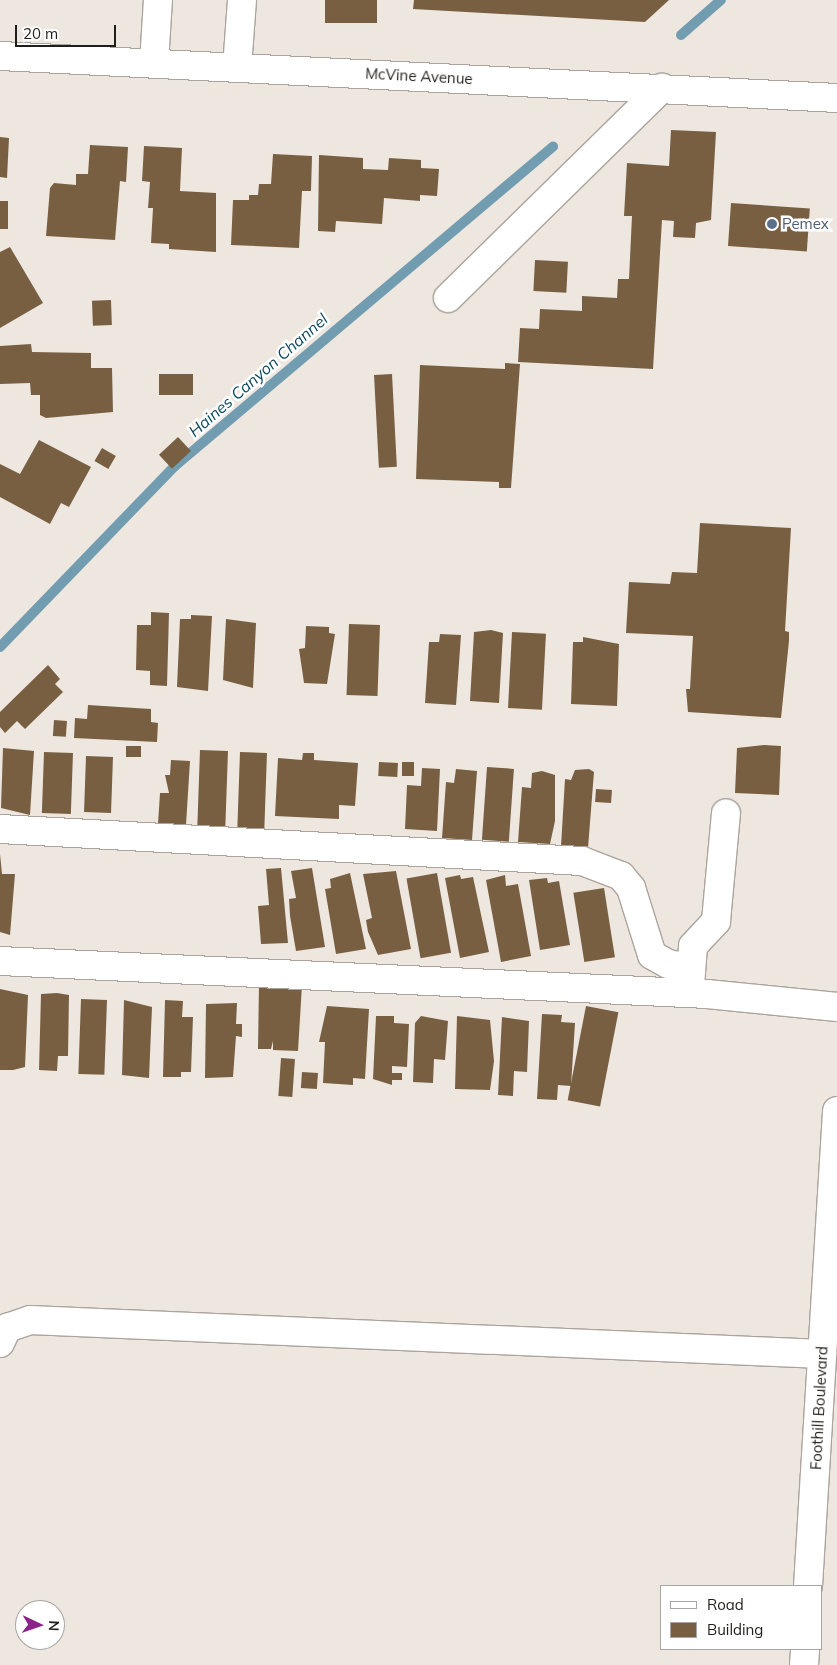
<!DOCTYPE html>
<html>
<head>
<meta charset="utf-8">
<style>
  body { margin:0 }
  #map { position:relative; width:837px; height:1665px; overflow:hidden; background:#eee7df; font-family:Mulish,sans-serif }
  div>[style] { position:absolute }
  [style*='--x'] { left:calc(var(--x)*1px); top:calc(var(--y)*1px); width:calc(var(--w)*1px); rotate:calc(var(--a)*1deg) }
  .stream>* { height:10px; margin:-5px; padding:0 5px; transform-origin:5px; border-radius:5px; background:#729db0 }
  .building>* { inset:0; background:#785f42; transform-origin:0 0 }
  .roads { filter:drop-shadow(1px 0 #aba49d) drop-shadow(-1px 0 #aba49d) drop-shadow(0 1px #aba49d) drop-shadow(0 -1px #aba49d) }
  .minor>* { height:28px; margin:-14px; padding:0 14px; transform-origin:14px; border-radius:14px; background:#fff }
  .major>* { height:28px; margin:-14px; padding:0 14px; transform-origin:14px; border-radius:14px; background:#fff }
  .dots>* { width:14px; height:14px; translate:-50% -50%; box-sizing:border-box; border:2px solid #fff; border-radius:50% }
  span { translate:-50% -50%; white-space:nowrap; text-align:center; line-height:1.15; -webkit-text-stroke:5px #fff; paint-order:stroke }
  .street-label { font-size:15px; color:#201e1b }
  .service-label { font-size:15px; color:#4e5e75 }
  .left { translate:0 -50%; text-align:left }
  .water-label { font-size:16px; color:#0a475c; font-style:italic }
  .legend { position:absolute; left:660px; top:1585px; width:162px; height:65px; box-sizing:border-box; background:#fff; border:1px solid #a6a5a4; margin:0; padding:6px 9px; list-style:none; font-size:15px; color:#201e1b }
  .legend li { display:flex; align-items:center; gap:10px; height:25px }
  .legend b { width:25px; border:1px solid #a6a5a4 }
  .north { position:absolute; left:15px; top:1600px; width:50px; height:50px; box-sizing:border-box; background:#fff; border:1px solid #a6a5a4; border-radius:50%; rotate:93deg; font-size:14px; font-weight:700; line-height:20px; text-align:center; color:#201e1b }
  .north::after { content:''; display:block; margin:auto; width:18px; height:22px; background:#8b248a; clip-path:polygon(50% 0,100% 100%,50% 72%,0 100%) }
  .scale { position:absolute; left:15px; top:25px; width:101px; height:22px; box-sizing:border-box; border:2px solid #201e1b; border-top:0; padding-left:6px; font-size:15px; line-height:18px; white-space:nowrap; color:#201e1b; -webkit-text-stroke:4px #fff; paint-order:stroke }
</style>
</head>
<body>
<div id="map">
  <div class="stream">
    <i style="--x:681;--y:35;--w:53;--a:-41.2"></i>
    <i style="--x:0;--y:647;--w:252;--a:-46"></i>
    <i style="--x:175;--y:466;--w:495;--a:-40.2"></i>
  </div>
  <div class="building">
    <i style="left:325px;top:0;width:52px;height:23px"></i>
    <i style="clip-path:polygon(414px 0,669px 0,645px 22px,413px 9px)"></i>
    <i style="clip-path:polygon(671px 130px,716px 132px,711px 220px,696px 223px,695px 238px,673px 237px,674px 221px,662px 220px,653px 369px,518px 362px,520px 328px,539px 329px,540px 309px,582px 311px,582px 296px,617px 298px,618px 279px,629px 279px,632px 216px,624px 216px,627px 163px,669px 166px)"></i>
    <i style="clip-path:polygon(0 137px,9px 138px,7px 178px,0 177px)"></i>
    <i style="clip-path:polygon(90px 145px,128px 147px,126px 182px,120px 181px,115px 240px,46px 236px,50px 188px,54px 183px,76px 185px,76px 174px,88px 174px)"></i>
    <i style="clip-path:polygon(144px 146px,182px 148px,180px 191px,216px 193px,216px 252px,169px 249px,169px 244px,151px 243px,153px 208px,148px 208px,150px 182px,142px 181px)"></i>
    <i style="clip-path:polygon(273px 154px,312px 156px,311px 191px,302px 191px,299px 248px,231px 245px,233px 200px,249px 200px,249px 195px,258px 195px,259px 184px,271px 184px)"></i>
    <i style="clip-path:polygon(319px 155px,363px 158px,363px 169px,388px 170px,389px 158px,421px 160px,421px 168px,439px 169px,437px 196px,420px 195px,420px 201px,384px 198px,382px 224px,336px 221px,335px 232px,318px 231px)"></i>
    <i style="left:0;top:201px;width:8px;height:28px"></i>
    <i style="left:731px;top:203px;width:79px;height:43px;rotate:4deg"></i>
    <i style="clip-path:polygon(10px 247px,43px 303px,0 328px,0 252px)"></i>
    <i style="left:535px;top:260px;width:33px;height:31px;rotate:3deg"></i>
    <i style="left:111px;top:300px;width:25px;height:19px;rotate:88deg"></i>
    <i style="clip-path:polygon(31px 344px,32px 352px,91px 353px,91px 368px,112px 368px,113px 412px,46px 418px,40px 415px,40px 395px,31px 395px,30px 383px,0 384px,0 346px)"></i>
    <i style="clip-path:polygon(505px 363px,520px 364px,511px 488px,499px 488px,499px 482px,416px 479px,420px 365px,505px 369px)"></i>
    <i style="left:193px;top:374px;width:21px;height:34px;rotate:90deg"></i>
    <i style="left:392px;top:374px;width:93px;height:18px;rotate:87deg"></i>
    <i style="left:178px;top:437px;width:19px;height:26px;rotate:47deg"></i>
    <i style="clip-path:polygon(39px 440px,91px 467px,69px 507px,61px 503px,50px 524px,0 497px,0 464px,20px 474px)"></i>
    <i style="left:102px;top:448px;width:16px;height:15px;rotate:30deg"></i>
    <i style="clip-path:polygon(700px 523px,791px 528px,785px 631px,789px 632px,789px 641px,781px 718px,688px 712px,686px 689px,690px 689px,693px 636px,626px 633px,629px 582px,670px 584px,672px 572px,697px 573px)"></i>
    <i style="clip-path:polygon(151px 612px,169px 613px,167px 686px,150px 685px,150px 671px,136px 670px,137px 625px,151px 625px)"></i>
    <i style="clip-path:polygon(191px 615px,212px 616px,208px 691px,177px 687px,180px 619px,191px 619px)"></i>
    <i style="clip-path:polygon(226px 619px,256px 623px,253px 688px,223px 680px)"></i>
    <i style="left:349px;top:624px;width:31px;height:71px;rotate:2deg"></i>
    <i style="clip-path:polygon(306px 626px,329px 627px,329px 633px,335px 634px,327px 684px,304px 683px,299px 649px,305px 648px)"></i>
    <i style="clip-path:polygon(491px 630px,503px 633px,499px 703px,470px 701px,474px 632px)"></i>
    <i style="left:512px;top:632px;width:34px;height:76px;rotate:3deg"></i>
    <i style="clip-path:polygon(440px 634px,461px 635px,456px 705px,425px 703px,429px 642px,439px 642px)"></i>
    <i style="clip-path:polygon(583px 637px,619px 644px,617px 706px,571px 704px,573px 642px,583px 642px)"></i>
    <i style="clip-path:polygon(48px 665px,60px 679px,55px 684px,63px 692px,25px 729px,17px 721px,5px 733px,0 727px,0 712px)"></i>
    <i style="clip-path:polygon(88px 705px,151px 709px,151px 722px,158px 723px,157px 742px,74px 738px,75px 718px,87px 719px)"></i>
    <i style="left:54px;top:720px;width:13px;height:16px;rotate:4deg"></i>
    <i style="clip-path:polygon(764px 745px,781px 746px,779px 795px,735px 793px,737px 748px)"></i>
    <i style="left:126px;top:746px;width:15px;height:11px"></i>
    <i style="clip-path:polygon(3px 748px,34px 751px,30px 815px,1px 808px)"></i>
    <i style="left:200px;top:750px;width:28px;height:76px;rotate:2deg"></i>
    <i style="left:44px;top:752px;width:29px;height:61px;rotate:2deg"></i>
    <i style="left:240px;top:752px;width:27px;height:76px;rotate:2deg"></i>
    <i style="clip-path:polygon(303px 753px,314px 753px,314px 760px,358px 763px,355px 806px,339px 805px,339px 819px,275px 816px,278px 758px,302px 760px)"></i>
    <i style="left:86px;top:756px;width:27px;height:56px;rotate:2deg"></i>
    <i style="clip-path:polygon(171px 760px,190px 761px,186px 825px,158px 824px,160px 793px,169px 793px,165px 775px,170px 775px)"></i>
    <i style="left:379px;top:762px;width:19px;height:14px;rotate:3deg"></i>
    <i style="left:402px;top:762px;width:12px;height:14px"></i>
    <i style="left:487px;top:767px;width:27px;height:73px;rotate:4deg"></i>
    <i style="clip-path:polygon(422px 768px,440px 769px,437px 831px,405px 829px,407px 785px,421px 786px)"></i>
    <i style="clip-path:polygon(456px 769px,477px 771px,472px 840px,442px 838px,446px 782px,454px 783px)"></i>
    <i style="clip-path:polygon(589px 769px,594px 772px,588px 848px,561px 846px,565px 779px,571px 780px,575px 770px)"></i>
    <i style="clip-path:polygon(542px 771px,555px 775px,555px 821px,550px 844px,518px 842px,522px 787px,531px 788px,532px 773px)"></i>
    <i style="left:596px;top:789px;width:16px;height:13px;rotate:4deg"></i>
    <i style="clip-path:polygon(0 854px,2px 874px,15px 874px,10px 935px,0 932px)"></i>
    <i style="clip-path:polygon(281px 868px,288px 943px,261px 944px,258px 906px,269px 905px,266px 869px)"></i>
    <i style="clip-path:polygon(312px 868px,325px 947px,296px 951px,290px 916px,289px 899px,296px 898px,291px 871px)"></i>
    <i style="clip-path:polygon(396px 871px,411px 949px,378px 955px,368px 932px,366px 920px,372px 918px,363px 874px)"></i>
    <i style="clip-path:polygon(350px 873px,366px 949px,336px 954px,325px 889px,331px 888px,330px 879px)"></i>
    <i style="left:437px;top:873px;width:81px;height:31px;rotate:80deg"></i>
    <i style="clip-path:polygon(460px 875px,461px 879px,473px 877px,489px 952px,460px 958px,445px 878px)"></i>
    <i style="clip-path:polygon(505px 875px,506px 886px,518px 884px,531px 956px,501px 962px,486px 880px)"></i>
    <i style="clip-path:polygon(547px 878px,548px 883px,559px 881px,570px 945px,540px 950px,529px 880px)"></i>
    <i style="left:604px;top:888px;width:70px;height:31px;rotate:81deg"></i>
    <i style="clip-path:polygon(259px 983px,302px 985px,298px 1051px,273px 1050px,273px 1041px,271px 1049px,258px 1049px)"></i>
    <i style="clip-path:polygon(0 989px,28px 995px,25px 1067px,13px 1070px,0 1070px)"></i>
    <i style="clip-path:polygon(57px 993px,69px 995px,68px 1056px,58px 1056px,57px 1071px,39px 1070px,41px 994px)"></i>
    <i style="left:81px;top:999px;width:26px;height:75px;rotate:2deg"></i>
    <i style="clip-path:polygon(124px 1000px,152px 1007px,149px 1078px,122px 1075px)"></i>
    <i style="clip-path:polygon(165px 1000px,183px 1001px,182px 1017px,193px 1017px,191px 1072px,181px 1072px,181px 1077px,163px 1077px)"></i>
    <i style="clip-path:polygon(237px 1003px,236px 1024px,242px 1024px,242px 1037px,236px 1036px,233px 1077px,205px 1078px,206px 1004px)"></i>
    <i style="clip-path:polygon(327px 1006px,369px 1009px,365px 1079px,353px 1078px,353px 1085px,323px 1083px,325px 1042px,319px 1042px)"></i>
    <i style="left:586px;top:1006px;width:33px;height:96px;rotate:11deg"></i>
    <i style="clip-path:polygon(542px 1014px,562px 1015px,561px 1022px,575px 1023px,571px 1086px,558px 1085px,557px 1100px,537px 1099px)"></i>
    <i style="clip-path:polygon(376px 1016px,394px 1016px,394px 1023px,409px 1024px,407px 1067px,392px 1066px,392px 1073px,402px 1073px,402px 1080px,392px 1080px,392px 1085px,373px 1079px)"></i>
    <i style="clip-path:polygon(421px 1016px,448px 1021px,445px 1060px,434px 1059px,433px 1083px,413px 1082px,415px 1023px)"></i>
    <i style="clip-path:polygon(457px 1016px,490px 1020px,494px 1061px,490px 1090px,455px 1089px)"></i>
    <i style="clip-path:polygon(502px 1017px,529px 1021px,527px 1072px,514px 1071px,513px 1096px,498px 1095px)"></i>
    <i style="left:281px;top:1058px;width:14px;height:38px;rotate:4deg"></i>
    <i style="left:302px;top:1072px;width:16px;height:16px;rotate:4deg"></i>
  </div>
  <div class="roads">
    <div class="minor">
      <i style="--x:0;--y:56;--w:838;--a:2.87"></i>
      <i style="--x:154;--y:63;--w:63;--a:-86.4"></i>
      <i style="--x:237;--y:68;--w:68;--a:-85.8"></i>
      <i style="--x:448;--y:298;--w:300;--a:-44.5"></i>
      <i style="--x:0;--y:829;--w:583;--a:3.15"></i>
      <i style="--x:582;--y:861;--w:42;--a:21"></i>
      <i style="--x:621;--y:876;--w:16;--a:50"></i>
      <i style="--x:631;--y:888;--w:70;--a:72.6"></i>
      <i style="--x:652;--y:955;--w:18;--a:29"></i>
      <i style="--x:668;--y:964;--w:23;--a:10"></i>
      <i style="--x:0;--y:961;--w:708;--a:2.67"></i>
      <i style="--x:707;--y:994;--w:131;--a:5.7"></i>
      <i style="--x:690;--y:986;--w:40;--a:-85.7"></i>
      <i style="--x:693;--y:946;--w:34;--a:-47"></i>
      <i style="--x:716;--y:921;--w:108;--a:-84.7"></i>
      <i style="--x:0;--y:1343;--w:17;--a:-65"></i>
      <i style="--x:7;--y:1328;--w:24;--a:-19"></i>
      <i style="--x:30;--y:1320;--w:793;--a:2.46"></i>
    </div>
    <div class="major">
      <i style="--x:808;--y:1586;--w:476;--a:-86.5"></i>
      <i style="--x:804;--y:1665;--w:16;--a:-86"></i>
    </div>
  </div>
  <div class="dots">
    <i style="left:772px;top:224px;background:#5c6f8a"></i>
  </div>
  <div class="street-label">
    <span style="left:419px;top:76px;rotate:3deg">McVine Avenue</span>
    <span style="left:819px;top:1408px;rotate:-87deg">Foothill Boulevard</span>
  </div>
  <div class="service-label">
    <span class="left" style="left:782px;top:224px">Pemex</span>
  </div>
  <div class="water-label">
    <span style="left:258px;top:375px;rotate:-41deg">Haines Canyon Channel</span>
  </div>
  <ul class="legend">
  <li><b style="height:6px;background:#fff"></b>Road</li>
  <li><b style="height:14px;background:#785f42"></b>Building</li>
  </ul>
  <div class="north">N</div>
  <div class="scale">20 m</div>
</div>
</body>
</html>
